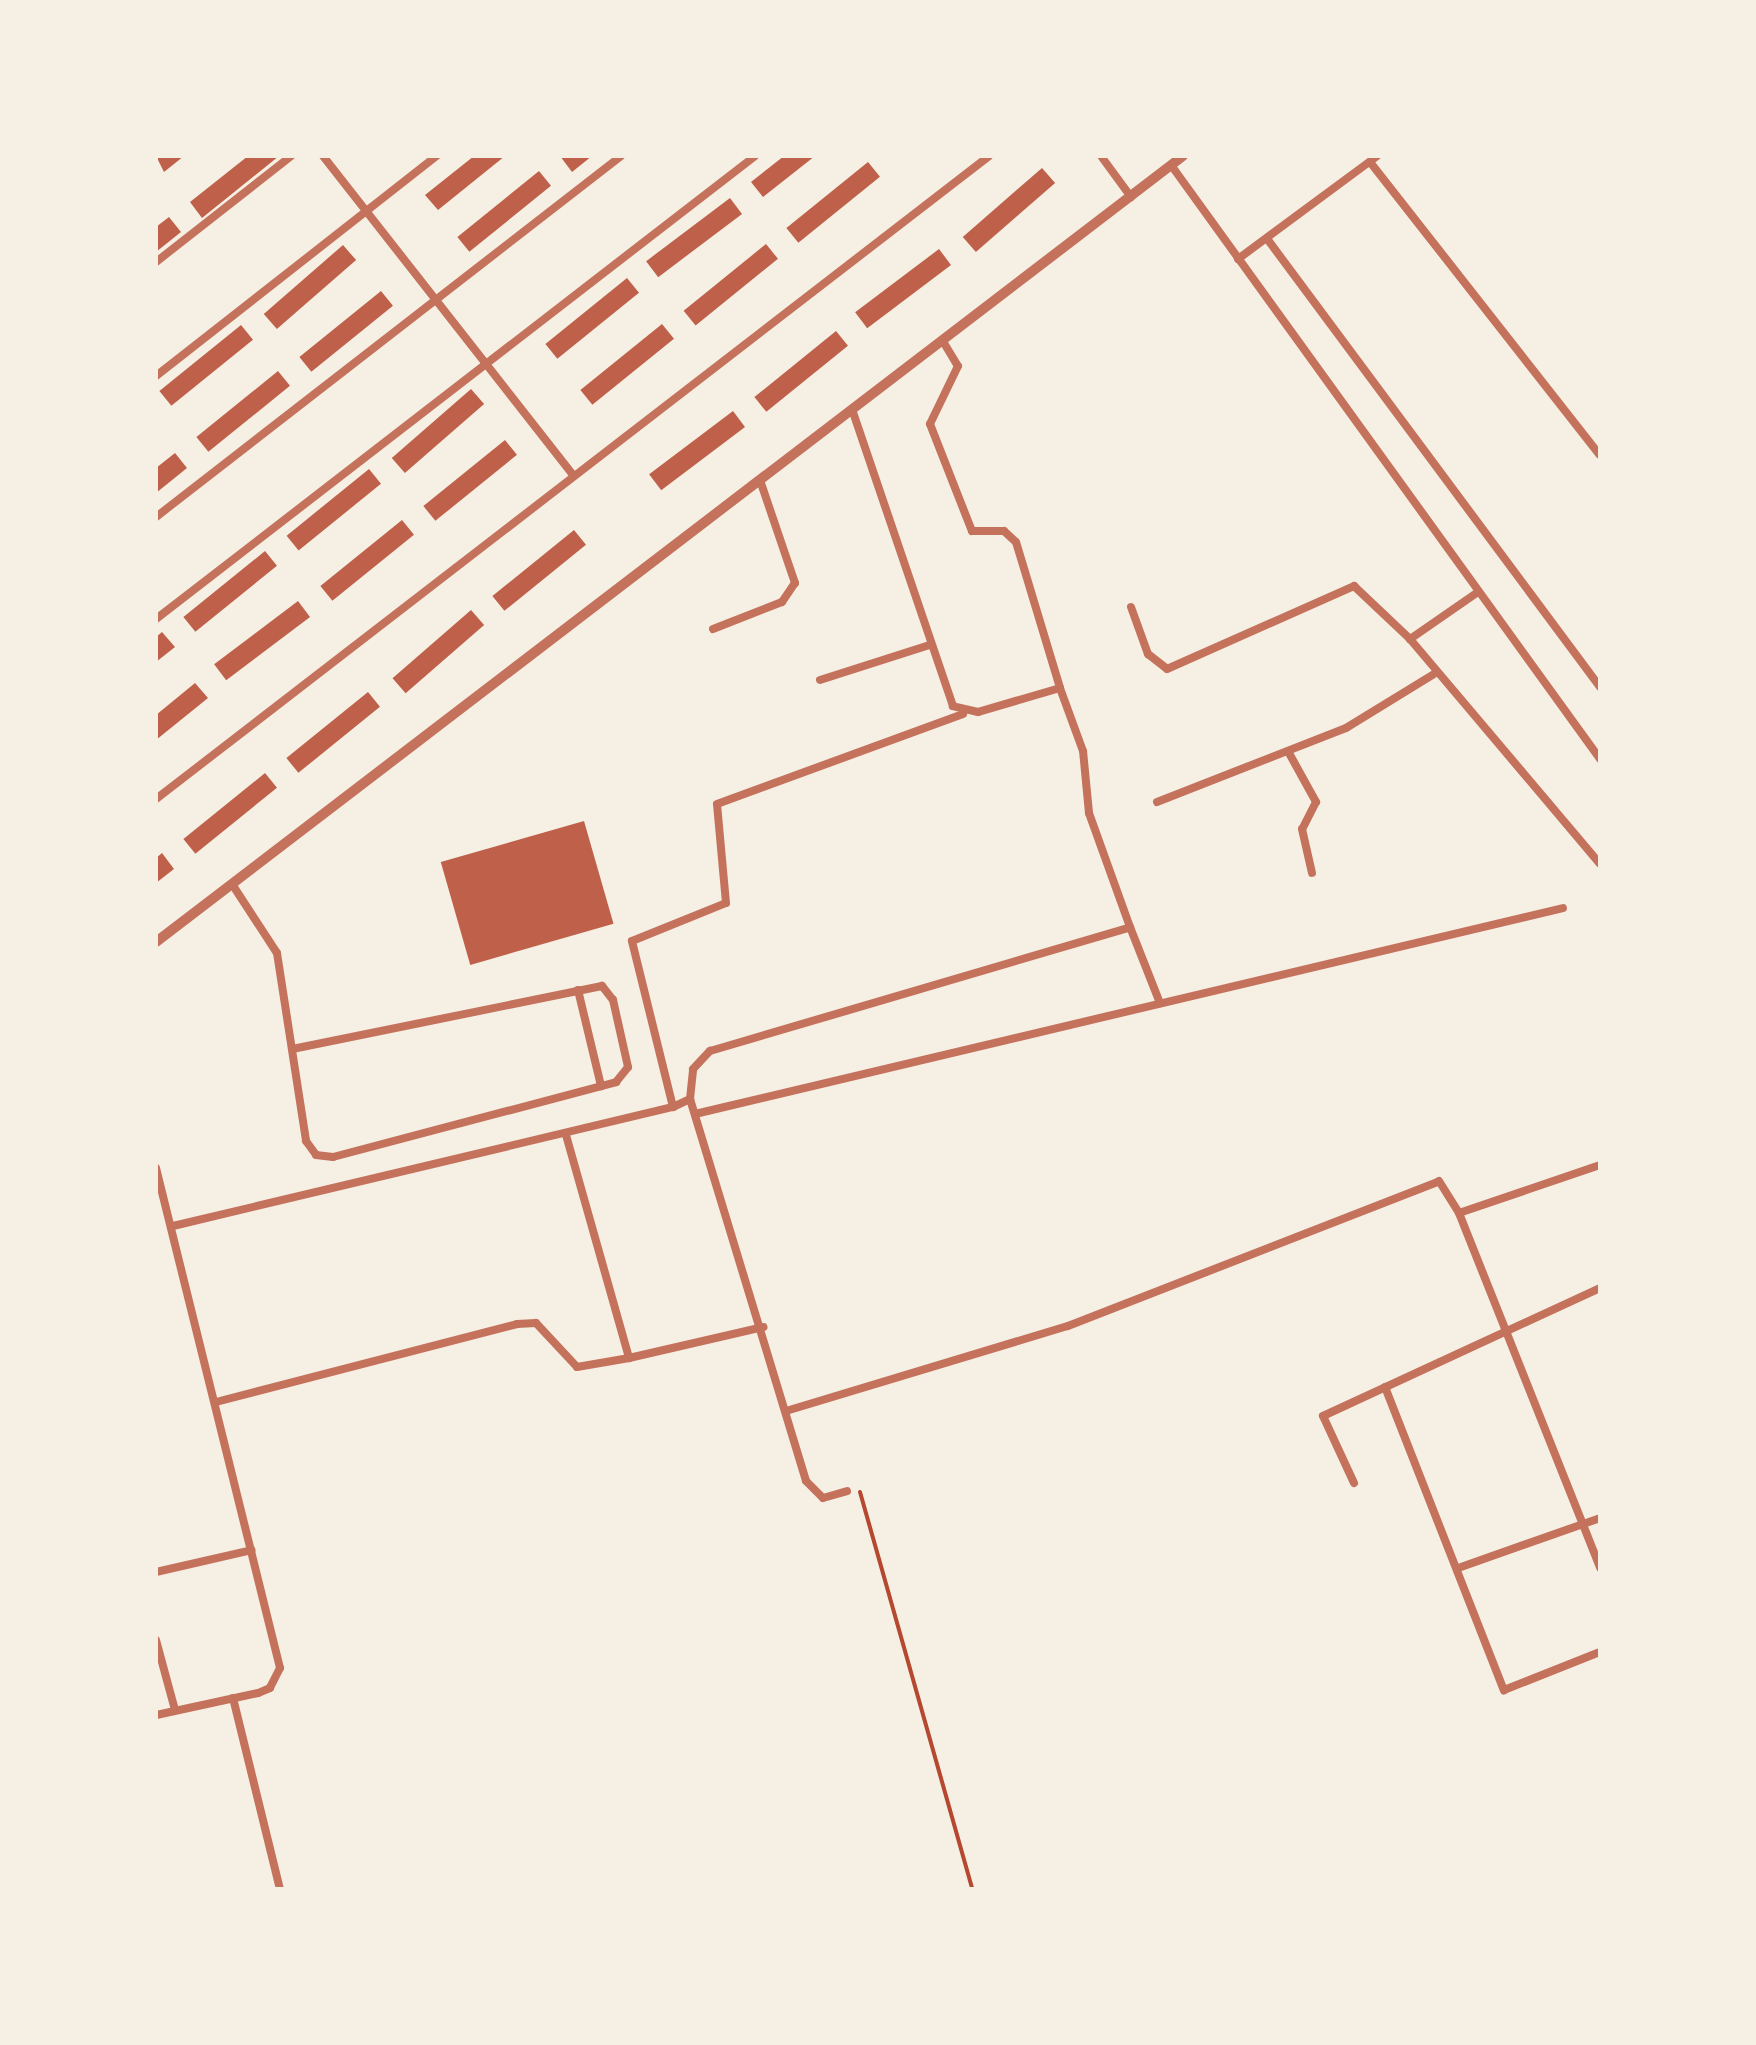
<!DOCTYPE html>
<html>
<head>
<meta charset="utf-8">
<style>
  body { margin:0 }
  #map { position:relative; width:1756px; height:2045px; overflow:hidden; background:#f6efe4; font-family:"Noto Sans",sans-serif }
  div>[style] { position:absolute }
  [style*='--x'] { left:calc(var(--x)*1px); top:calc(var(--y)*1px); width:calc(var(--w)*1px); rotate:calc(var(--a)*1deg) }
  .building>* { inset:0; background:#bf614a; transform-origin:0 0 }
  .path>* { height:4px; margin:-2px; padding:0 2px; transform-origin:2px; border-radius:2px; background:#b5482f }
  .minor>* { height:8px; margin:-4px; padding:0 4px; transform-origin:4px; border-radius:4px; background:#c5725c }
  .tertiary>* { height:10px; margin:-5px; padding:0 5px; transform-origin:5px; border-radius:5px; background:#c5725c }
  span { translate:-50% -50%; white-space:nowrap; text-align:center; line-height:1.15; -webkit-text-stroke:6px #f6efe4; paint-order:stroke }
  .frame { position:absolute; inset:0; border:158px solid #f6efe4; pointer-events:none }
</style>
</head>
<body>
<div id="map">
  <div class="building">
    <i style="clip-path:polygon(156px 156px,184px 156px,164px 172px)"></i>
    <i style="clip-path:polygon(248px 156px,279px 156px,202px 218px,190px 202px)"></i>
    <i style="clip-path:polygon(474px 156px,505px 156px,438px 210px,425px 195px)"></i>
    <i style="clip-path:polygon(560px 156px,592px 156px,572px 172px)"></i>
    <i style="clip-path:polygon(784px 156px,815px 156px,763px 197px,751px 182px)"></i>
    <i style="left:868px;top:162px;width:19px;height:105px;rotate:51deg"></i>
    <i style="left:1042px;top:168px;width:20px;height:105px;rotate:49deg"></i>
    <i style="left:539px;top:171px;width:19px;height:105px;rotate:51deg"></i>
    <i style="left:730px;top:198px;width:20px;height:105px;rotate:53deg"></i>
    <i style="clip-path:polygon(169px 217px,181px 232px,156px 252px,156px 227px)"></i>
    <i style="left:766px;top:244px;width:19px;height:106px;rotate:51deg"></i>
    <i style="left:343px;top:245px;width:20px;height:105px;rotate:49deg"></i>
    <i style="left:939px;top:249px;width:20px;height:105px;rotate:53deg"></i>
    <i style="left:627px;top:278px;width:19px;height:105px;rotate:51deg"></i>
    <i style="left:381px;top:291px;width:19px;height:105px;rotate:51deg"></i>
    <i style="left:662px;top:324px;width:19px;height:105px;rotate:51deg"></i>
    <i style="left:241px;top:325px;width:19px;height:105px;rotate:51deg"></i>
    <i style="left:836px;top:331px;width:19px;height:105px;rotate:51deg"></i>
    <i style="left:278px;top:371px;width:19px;height:105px;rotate:51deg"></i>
    <i style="left:471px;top:389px;width:20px;height:105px;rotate:49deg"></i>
    <i style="left:733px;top:411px;width:20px;height:105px;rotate:53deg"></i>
    <i style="left:505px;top:440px;width:19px;height:105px;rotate:51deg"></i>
    <i style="clip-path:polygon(175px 453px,187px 468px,156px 493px,156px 468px)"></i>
    <i style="left:369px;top:469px;width:19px;height:106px;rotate:51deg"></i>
    <i style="left:402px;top:520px;width:19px;height:105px;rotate:51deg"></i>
    <i style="left:574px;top:530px;width:19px;height:105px;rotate:51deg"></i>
    <i style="left:265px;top:551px;width:19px;height:105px;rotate:51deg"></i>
    <i style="left:298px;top:601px;width:20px;height:105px;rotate:53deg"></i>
    <i style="left:471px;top:610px;width:20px;height:104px;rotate:49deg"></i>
    <i style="clip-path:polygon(162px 632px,175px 647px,156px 662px,156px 637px)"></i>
    <i style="clip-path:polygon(195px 683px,208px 698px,156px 740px,156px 715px)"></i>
    <i style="left:368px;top:692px;width:19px;height:105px;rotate:51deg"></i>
    <i style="left:265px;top:773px;width:19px;height:105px;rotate:51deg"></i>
    <i style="left:584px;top:821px;width:107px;height:149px;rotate:74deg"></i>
    <i style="clip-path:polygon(162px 853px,174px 869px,156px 883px,156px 858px)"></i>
  </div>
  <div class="path">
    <i style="--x:860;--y:1492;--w:412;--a:74.2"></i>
  </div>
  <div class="minor">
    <i style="--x:323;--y:156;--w:404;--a:51.9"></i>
    <i style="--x:1101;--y:156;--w:51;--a:53.8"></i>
    <i style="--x:1370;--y:162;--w:372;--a:51.9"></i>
    <i style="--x:1171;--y:165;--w:733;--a:54.16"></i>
    <i style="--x:1268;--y:240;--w:557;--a:53.4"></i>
    <i style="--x:1238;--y:259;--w:173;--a:-36.5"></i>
    <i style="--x:156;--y:262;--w:172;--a:-38.1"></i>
    <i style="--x:944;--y:343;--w:27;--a:59"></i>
    <i style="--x:958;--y:366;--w:64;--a:115.8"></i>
    <i style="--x:930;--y:424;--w:115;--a:68.6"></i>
    <i style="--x:972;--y:531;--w:32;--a:0"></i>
    <i style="--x:1004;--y:531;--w:16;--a:43"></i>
    <i style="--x:1016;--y:542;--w:152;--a:73.2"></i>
    <i style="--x:156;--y:376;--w:357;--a:-38.1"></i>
    <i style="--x:156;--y:517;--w:589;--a:-37.82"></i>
    <i style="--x:1478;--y:592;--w:83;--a:145.3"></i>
    <i style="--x:1410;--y:639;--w:294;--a:49.8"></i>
    <i style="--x:1131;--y:607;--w:50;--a:70.1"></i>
    <i style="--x:1148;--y:654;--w:24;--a:38"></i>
    <i style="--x:1167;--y:669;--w:205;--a:-23.9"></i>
    <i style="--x:1354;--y:586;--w:77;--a:43.4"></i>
    <i style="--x:156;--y:619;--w:757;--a:-37.7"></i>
    <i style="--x:713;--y:629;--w:74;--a:-21.4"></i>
    <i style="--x:782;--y:602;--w:23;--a:-56"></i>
    <i style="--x:795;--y:583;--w:106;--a:-108.8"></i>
    <i style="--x:820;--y:680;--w:115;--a:-17.7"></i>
    <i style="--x:1289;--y:753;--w:56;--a:61.1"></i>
    <i style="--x:1316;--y:802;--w:30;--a:117"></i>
    <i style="--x:1302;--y:829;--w:45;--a:77.2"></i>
    <i style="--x:156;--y:799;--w:1052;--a:-37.66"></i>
    <i style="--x:1157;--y:802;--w:203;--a:-21.4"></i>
    <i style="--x:1346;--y:728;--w:103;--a:-31.5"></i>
    <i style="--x:232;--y:884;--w:82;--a:56.9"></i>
    <i style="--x:277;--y:953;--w:190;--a:81.2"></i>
    <i style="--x:306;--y:1141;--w:17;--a:54"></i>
    <i style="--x:316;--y:1155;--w:17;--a:7"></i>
    <i style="--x:333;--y:1157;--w:293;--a:-14.8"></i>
    <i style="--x:616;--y:1082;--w:19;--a:-51"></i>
    <i style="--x:628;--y:1067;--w:69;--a:-102.6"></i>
    <i style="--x:613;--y:1000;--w:18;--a:-128"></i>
    <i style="--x:602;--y:986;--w:316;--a:168.5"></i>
    <i style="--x:1130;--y:927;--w:82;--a:68.5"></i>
    <i style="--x:578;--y:990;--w:99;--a:76.5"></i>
    <i style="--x:690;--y:1099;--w:399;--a:73.1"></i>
    <i style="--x:806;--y:1481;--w:24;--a:45"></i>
    <i style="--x:823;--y:1498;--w:25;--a:-16"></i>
    <i style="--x:673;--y:1107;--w:171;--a:-103.9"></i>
    <i style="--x:632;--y:941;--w:101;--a:-22"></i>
    <i style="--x:726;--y:903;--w:99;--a:-95.2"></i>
    <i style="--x:717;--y:804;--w:262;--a:-20.1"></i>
    <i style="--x:695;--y:1114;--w:892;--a:-13.35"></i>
    <i style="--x:566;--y:1135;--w:232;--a:74.2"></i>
    <i style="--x:629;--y:1358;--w:138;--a:-13"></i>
    <i style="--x:156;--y:1168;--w:515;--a:76.07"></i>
    <i style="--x:280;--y:1668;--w:22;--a:117"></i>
    <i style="--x:270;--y:1688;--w:13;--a:157"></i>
    <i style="--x:258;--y:1693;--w:104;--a:167.8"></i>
    <i style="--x:1459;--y:1213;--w:149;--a:-18.8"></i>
    <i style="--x:173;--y:1226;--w:514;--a:-13.39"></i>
    <i style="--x:673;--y:1107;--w:19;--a:-25"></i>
    <i style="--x:690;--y:1099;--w:30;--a:-84"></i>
    <i style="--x:693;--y:1069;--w:25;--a:-47"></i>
    <i style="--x:710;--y:1051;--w:438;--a:-16.4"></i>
    <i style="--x:1130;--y:927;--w:121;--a:-109.8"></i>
    <i style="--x:1089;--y:813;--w:62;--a:-95.5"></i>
    <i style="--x:1083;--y:751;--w:67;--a:-110.1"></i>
    <i style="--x:1060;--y:688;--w:85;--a:163.7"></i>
    <i style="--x:978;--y:712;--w:26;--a:-167"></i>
    <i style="--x:953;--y:706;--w:310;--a:-108.8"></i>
    <i style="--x:1385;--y:1387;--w:326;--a:68.6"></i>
    <i style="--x:1504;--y:1690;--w:103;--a:-21.6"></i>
    <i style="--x:216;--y:1402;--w:311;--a:-14.5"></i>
    <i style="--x:517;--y:1324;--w:19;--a:-3"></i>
    <i style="--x:536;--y:1323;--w:60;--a:47"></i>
    <i style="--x:577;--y:1367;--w:53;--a:-9.8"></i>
    <i style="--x:786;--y:1411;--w:295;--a:-16.8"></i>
    <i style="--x:1068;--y:1326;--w:398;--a:-21.3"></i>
    <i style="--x:1439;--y:1181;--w:38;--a:58"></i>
    <i style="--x:1459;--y:1213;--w:382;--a:68.3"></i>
    <i style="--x:1354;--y:1483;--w:74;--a:-114.8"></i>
    <i style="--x:1323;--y:1416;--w:305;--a:-24.8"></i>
    <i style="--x:1461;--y:1567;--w:147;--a:-19.4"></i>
    <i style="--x:156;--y:1572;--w:98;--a:-12.9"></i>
    <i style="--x:156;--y:1640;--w:73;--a:74.8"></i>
    <i style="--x:233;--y:1698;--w:197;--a:76.2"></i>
  </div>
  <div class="tertiary">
    <i style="--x:156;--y:942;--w:1293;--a:-37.43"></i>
  </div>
  <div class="frame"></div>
</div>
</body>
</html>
